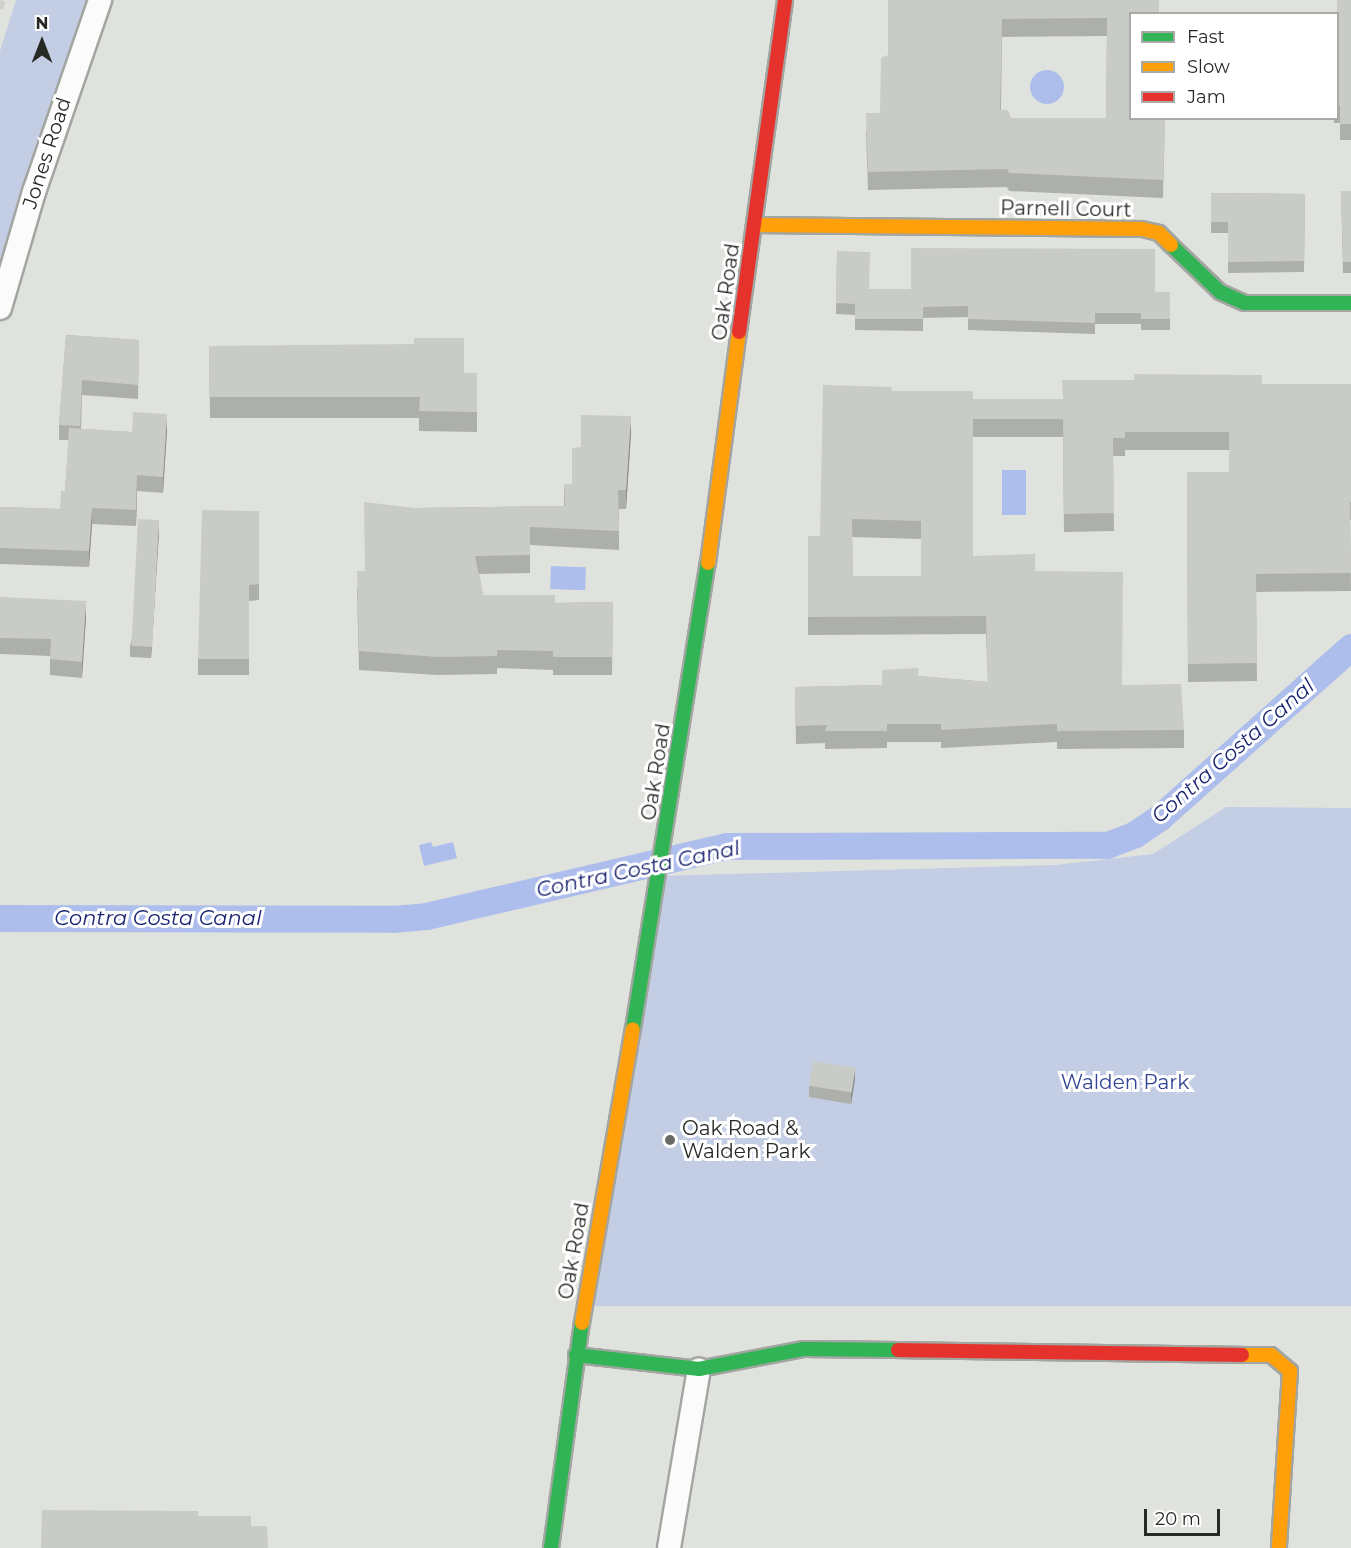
<!DOCTYPE html>
<html>
<head>
<meta charset="utf-8">
<style>
  body { margin:0 }
  #map { position:relative; width:1351px; height:1548px; overflow:hidden; background:#e0e3dd; font-family:Montserrat,sans-serif }
  div>[style] { position:absolute }
  [style*='--x'] { left:calc(var(--x)*1px); top:calc(var(--y)*1px); width:calc(var(--w)*1px); rotate:calc(var(--a)*1deg) }
  .green>* { inset:0; background:#c3cee5 }
  .water>* { inset:0; background:#aebeec; transform-origin:0 0 }
  .round { border-radius:50% }
  .canal>* { height:27px; margin:-13.5px; padding:0 13.5px; transform-origin:13.5px; border-radius:13.5px; background:#aebeec }
  .roads { filter:drop-shadow(2px 0 #a2a5a0) drop-shadow(-2px 0 #a2a5a0) drop-shadow(0 2px #a2a5a0) drop-shadow(0 -2px #a2a5a0) }
  .street>* { height:22px; margin:-11px; padding:0 11px; transform-origin:11px; border-radius:11px; background:#fafbfa }
  .fast>* { height:14px; margin:-7px; padding:0 7px; transform-origin:7px; border-radius:7px; background:#30b455 }
  .slow>* { height:14px; margin:-7px; padding:0 7px; transform-origin:7px; border-radius:7px; background:#ff9f0a }
  .jam>* { height:14px; margin:-7px; padding:0 7px; transform-origin:7px; border-radius:7px; background:#e5322d }
  .rail>* { height:4.5px; margin-top:-2.25px; transform-origin:0; background:repeating-linear-gradient(90deg,#cfcfce 0 9px,transparent 0 13.5px) }
  .wall>* { inset:0; background:#adafab }
  .shaded-wall>* { inset:0; background:#8d8e8b }
  .building>* { inset:0; background:#c9cbc7; transform-origin:0 0 }
  .dots>* { width:16px; height:16px; translate:-50% -50%; box-sizing:border-box; border:3px solid #fff; border-radius:50% }
  span { translate:-50% -50%; white-space:nowrap; text-align:center; line-height:1.15; -webkit-text-stroke:6px #fff; paint-order:stroke }
  .street-label { font-size:20px; color:#272925 }
  .park-label { font-size:20px; color:#324493 }
  .poi-label { font-size:20px; color:#272925 }
  .left { translate:0 -50%; text-align:left }
  .water-label { font-size:21px; color:#19236f; font-style:italic }
  .legend { position:absolute; left:1129px; top:12px; width:210px; height:108px; box-sizing:border-box; background:#fff; border:2px solid #a9a9a8; margin:0; padding:8px 10px; list-style:none; font-size:18px; color:#272925 }
  .legend li { display:flex; align-items:center; gap:12px; height:30px }
  .legend b { width:30px; border:2px solid #a9a9a8 }
  .north { position:absolute; left:12px; top:12px; width:60px; height:60px; -webkit-text-stroke:4px #fff; paint-order:stroke; rotate:0deg; font-size:16px; font-weight:700; line-height:24px; text-align:center; color:#272925 }
  .north::after { content:''; display:block; margin:auto; width:21px; height:27px; background:#272925; clip-path:polygon(50% 0,100% 100%,50% 72%,0 100%) }
  .scale { position:absolute; left:1144px; top:1509px; width:76px; height:27px; box-sizing:border-box; border:3px solid #272925; border-top:0; padding-left:8px; font-size:18px; line-height:21px; white-space:nowrap; color:#272925; -webkit-text-stroke:4px #fff; paint-order:stroke }
</style>
</head>
<body>
<div id="map">
  <div class="green">
    <i style="clip-path:polygon(16px 0,100px 0,0 308px,0 51px)"></i>
    <i style="clip-path:polygon(1226px 807px,1351px 808px,1351px 1306px,584px 1306px,659px 876px,1055px 865px,1153px 854px)"></i>
  </div>
  <div class="water">
    <i class="round" style="left:1030px;top:70px;width:34px;height:34px"></i>
    <i style="left:1026px;top:470px;width:45px;height:24px;rotate:90deg"></i>
    <i style="left:551px;top:566px;width:35px;height:23px;rotate:2deg"></i>
    <i style="clip-path:polygon(431px 842px,433px 847px,453px 842px,457px 858px,424px 866px,419px 845px)"></i>
  </div>
  <div class="canal">
    <i style="--x:0;--y:918;--w:393;--a:0.1"></i>
    <i style="--x:393;--y:919;--w:33;--a:-5"></i>
    <i style="--x:426;--y:916;--w:309;--a:-13.1"></i>
    <i style="--x:727;--y:846;--w:380;--a:-0.2"></i>
    <i style="--x:1107;--y:845;--w:30;--a:-21"></i>
    <i style="--x:1135;--y:834;--w:30;--a:-34"></i>
    <i style="--x:1160;--y:817;--w:256;--a:-41.7"></i>
  </div>
  <div class="roads">
    <div class="street">
      <i style="--x:0;--y:308;--w:121;--a:-73.7"></i>
      <i style="--x:34;--y:192;--w:203;--a:-71"></i>
      <i style="--x:669;--y:1548;--w:181;--a:-80.5"></i>
    </div>
    <div class="fast">
      <i style="--x:1171;--y:245;--w:68;--a:43.8"></i>
      <i style="--x:1220;--y:292;--w:27;--a:24"></i>
      <i style="--x:1245;--y:303;--w:106;--a:0"></i>
      <i style="--x:633;--y:1029;--w:472;--a:-80.9"></i>
      <i style="--x:576;--y:1355;--w:124;--a:6.5"></i>
      <i style="--x:699;--y:1369;--w:107;--a:-10.8"></i>
      <i style="--x:804;--y:1349;--w:94;--a:0.6"></i>
      <i style="--x:551;--y:1548;--w:227;--a:-82.2"></i>
    </div>
    <div class="slow">
      <i style="--x:754;--y:225;--w:388;--a:0.6"></i>
      <i style="--x:1142;--y:229;--w:17;--a:13"></i>
      <i style="--x:1159;--y:233;--w:17;--a:45"></i>
      <i style="--x:708;--y:563;--w:233;--a:-82.4"></i>
      <i style="--x:582;--y:1323;--w:298;--a:-80.2"></i>
      <i style="--x:1242;--y:1355;--w:29;--a:0"></i>
      <i style="--x:1271;--y:1355;--w:25;--a:40"></i>
      <i style="--x:1290;--y:1371;--w:177;--a:93.6"></i>
    </div>
    <div class="jam">
      <i style="--x:739;--y:332;--w:335;--a:-82.1"></i>
      <i style="--x:898;--y:1350;--w:344;--a:0.8"></i>
    </div>
  </div>
  <div class="rail">
    <i style="--x:0;--y:9;--w:9;--a:-72"></i>
  </div>
  <div class="wall">
    <i style="clip-path:polygon(evenodd,888px 0,1159px 14px,1165px 118px,1163px 198px,1009px 191px,1007px 187px,868px 190px,866px 131px,880px 113px,888px 55px,888px 0,1107px 36px,1106px 118px,1011px 118px,1001px 110px,1002px 37px,1107px 36px)"></i>
    <i style="clip-path:polygon(1351px 0,1351px 140px,1340px 140px,1340px 123px,1334px 123px,1334px 118px,1338px 118px,1338px 14px)"></i>
    <i style="clip-path:polygon(1341px 191px,1351px 191px,1351px 273px,1343px 273px)"></i>
    <i style="clip-path:polygon(1211px 193px,1305px 194px,1304px 272px,1228px 273px,1228px 233px,1211px 233px)"></i>
    <i style="clip-path:polygon(837px 251px,869px 289px,1170px 292px,1170px 330px,1141px 330px,1141px 324px,1095px 324px,1095px 334px,968px 330px,968px 317px,923px 318px,923px 331px,855px 330px,855px 315px,836px 314px)"></i>
    <i style="clip-path:polygon(66px 335px,139px 340px,138px 399px,82px 395px,81px 429px,132px 432px,167px 430px,163px 493px,137px 491px,136px 526px,92px 524px,89px 567px,0 564px,0 507px,60px 509px,65px 491px,69px 440px,59px 440px,59px 425px)"></i>
    <i style="clip-path:polygon(209px 346px,464px 373px,477px 373px,477px 432px,419px 431px,419px 418px,210px 418px)"></i>
    <i style="clip-path:polygon(evenodd,1262px 384px,1351px 384px,1351px 520px,1350px 520px,1351px 591px,1256px 592px,1257px 681px,1188px 682px,1187px 472px,1229px 472px,1229px 450px,1125px 450px,1125px 456px,1113px 456px,1114px 531px,1064px 532px,1063px 437px,973px 437px,973px 556px,1035px 571px,1122px 685px,1184px 730px,1184px 748px,1057px 749px,1057px 742px,941px 748px,941px 742px,887px 742px,887px 748px,825px 749px,825px 743px,796px 744px,795px 687px,882px 685px,882px 670px,918px 676px,988px 682px,986px 634px,808px 635px,808px 536px,820px 536px,891px 391px,973px 399px,1062px 399px,1262px 384px,852px 537px,921px 539px,921px 576px,853px 576px,852px 537px)"></i>
    <i style="clip-path:polygon(631px 434px,626px 509px,619px 509px,619px 550px,530px 545px,530px 573px,479px 574px,483px 595px,555px 603px,613px 602px,612px 675px,553px 675px,553px 670px,497px 668px,497px 674px,437px 675px,359px 670px,357px 589px,415px 508px,564px 506px,564px 484px,572px 484px,581px 447px)"></i>
    <i style="clip-path:polygon(259px 511px,259px 600px,249px 601px,249px 675px,198px 675px,198px 659px)"></i>
    <i style="clip-path:polygon(159px 532px,151px 658px,130px 657px,130px 646px)"></i>
    <i style="clip-path:polygon(0 597px,86px 617px,82px 678px,50px 675px,50px 656px,0 654px)"></i>
    <i style="clip-path:polygon(855px 1079px,851px 1104px,809px 1097px,809px 1086px)"></i>
  </div>
  <div class="shaded-wall">
    <i style="clip-path:polygon(167px 414px,167px 430px,163px 493px,163px 477px)"></i>
    <i style="clip-path:polygon(631px 416px,631px 434px,626px 509px,626px 490px)"></i>
    <i style="clip-path:polygon(137px 475px,137px 491px,136px 526px,136px 510px)"></i>
    <i style="clip-path:polygon(92px 508px,92px 524px,89px 567px,89px 551px)"></i>
    <i style="clip-path:polygon(159px 520px,159px 532px,151px 658px,151px 647px)"></i>
    <i style="clip-path:polygon(86px 601px,86px 617px,82px 678px,82px 662px)"></i>
    <i style="clip-path:polygon(855px 1068px,855px 1079px,851px 1104px,851px 1093px)"></i>
  </div>
  <div class="building">
    <i style="clip-path:polygon(evenodd,888px 0,1159px 0,1159px 14px,1131px 14px,1131px 118px,1165px 118px,1163px 180px,1009px 173px,1007px 169px,868px 172px,866px 113px,880px 113px,881px 58px,888px 55px,888px 0,1107px 18px,1106px 118px,1011px 118px,1008px 110px,1000px 110px,1002px 19px,1107px 18px)"></i>
    <i style="clip-path:polygon(1337px 0,1351px 0,1351px 124px,1340px 124px,1340px 106px,1338px 106px)"></i>
    <i style="clip-path:polygon(1341px 191px,1351px 191px,1351px 262px,1343px 262px)"></i>
    <i style="clip-path:polygon(1211px 193px,1305px 194px,1304px 261px,1228px 262px,1228px 222px,1211px 222px)"></i>
    <i style="clip-path:polygon(911px 248px,1155px 249px,1155px 292px,1170px 292px,1170px 319px,1141px 319px,1141px 313px,1095px 313px,1095px 323px,968px 319px,968px 306px,923px 307px,923px 319px,855px 319px,855px 304px,836px 303px,837px 251px,870px 252px,869px 289px,911px 289px)"></i>
    <i style="clip-path:polygon(66px 335px,139px 340px,138px 385px,82px 380px,80px 426px,59px 425px)"></i>
    <i style="clip-path:polygon(414px 338px,464px 338px,464px 373px,477px 373px,477px 412px,419px 411px,420px 397px,210px 397px,209px 346px,414px 344px)"></i>
    <i style="clip-path:polygon(evenodd,1134px 374px,1262px 375px,1262px 384px,1351px 384px,1351px 502px,1350px 502px,1351px 573px,1256px 574px,1257px 663px,1188px 664px,1187px 472px,1229px 472px,1229px 432px,1125px 432px,1125px 438px,1113px 438px,1114px 513px,1064px 514px,1063px 419px,973px 419px,973px 556px,1035px 554px,1035px 571px,1123px 572px,1122px 685px,1181px 684px,1184px 730px,1057px 731px,1057px 724px,941px 730px,941px 724px,887px 724px,887px 731px,825px 731px,827px 725px,796px 726px,795px 687px,882px 685px,882px 670px,918px 668px,918px 676px,988px 682px,986px 616px,808px 617px,808px 536px,820px 536px,823px 385px,892px 387px,891px 391px,973px 391px,973px 399px,1063px 399px,1062px 380px,1134px 380px,1134px 374px,852px 519px,921px 521px,921px 576px,853px 576px,852px 519px)"></i>
    <i style="clip-path:polygon(133px 412px,167px 414px,163px 477px,137px 475px,136px 510px,92px 508px,89px 551px,0 548px,0 507px,60px 509px,61px 491px,65px 491px,69px 428px,132px 432px)"></i>
    <i style="clip-path:polygon(581px 415px,631px 416px,626px 490px,618px 490px,619px 531px,530px 527px,530px 555px,475px 556px,483px 595px,555px 595px,555px 603px,613px 602px,612px 657px,553px 657px,553px 651px,497px 650px,497px 656px,437px 657px,359px 651px,357px 571px,365px 571px,364px 502px,415px 508px,565px 506px,564px 484px,572px 484px,572px 448px,581px 447px)"></i>
    <i style="clip-path:polygon(202px 510px,259px 511px,259px 584px,249px 585px,249px 659px,198px 659px)"></i>
    <i style="left:138px;top:519px;width:21px;height:127px;rotate:3deg"></i>
    <i style="clip-path:polygon(0 597px,86px 601px,82px 662px,50px 659px,51px 639px,0 638px)"></i>
    <i style="left:813px;top:1061px;width:43px;height:25px;rotate:9deg"></i>
    <i style="clip-path:polygon(42px 1510px,198px 1511px,198px 1516px,251px 1516px,251px 1526px,267px 1526px,268px 1548px,41px 1548px)"></i>
  </div>
  <div class="dots">
    <i style="left:670px;top:1140px;background:#686a65"></i>
  </div>
  <div class="street-label">
    <span style="left:47px;top:153px;rotate:-72deg">Jones Road</span>
    <span style="left:1066px;top:209px;rotate:1deg">Parnell Court</span>
    <span style="left:726px;top:292px;rotate:-82deg">Oak Road</span>
    <span style="left:656px;top:772px;rotate:-81deg">Oak Road</span>
    <span style="left:574px;top:1251px;rotate:-80deg">Oak Road</span>
  </div>
  <div class="park-label">
    <span style="left:1125px;top:1082px">Walden Park</span>
  </div>
  <div class="poi-label">
    <span class="left" style="left:682px;top:1140px">Oak Road &amp;<br>Walden Park</span>
  </div>
  <div class="water-label">
    <span style="left:1233px;top:751px;rotate:-41deg">Contra Costa Canal</span>
    <span style="left:638px;top:869px;rotate:-12deg">Contra Costa Canal</span>
    <span style="left:158px;top:918px">Contra Costa Canal</span>
  </div>
  <ul class="legend">
  <li><b style="height:8px;background:#30b455"></b>Fast</li>
  <li><b style="height:8px;background:#ff9f0a"></b>Slow</li>
  <li><b style="height:8px;background:#e5322d"></b>Jam</li>
  </ul>
  <div class="north">N</div>
  <div class="scale">20 m</div>
</div>
</body>
</html>
